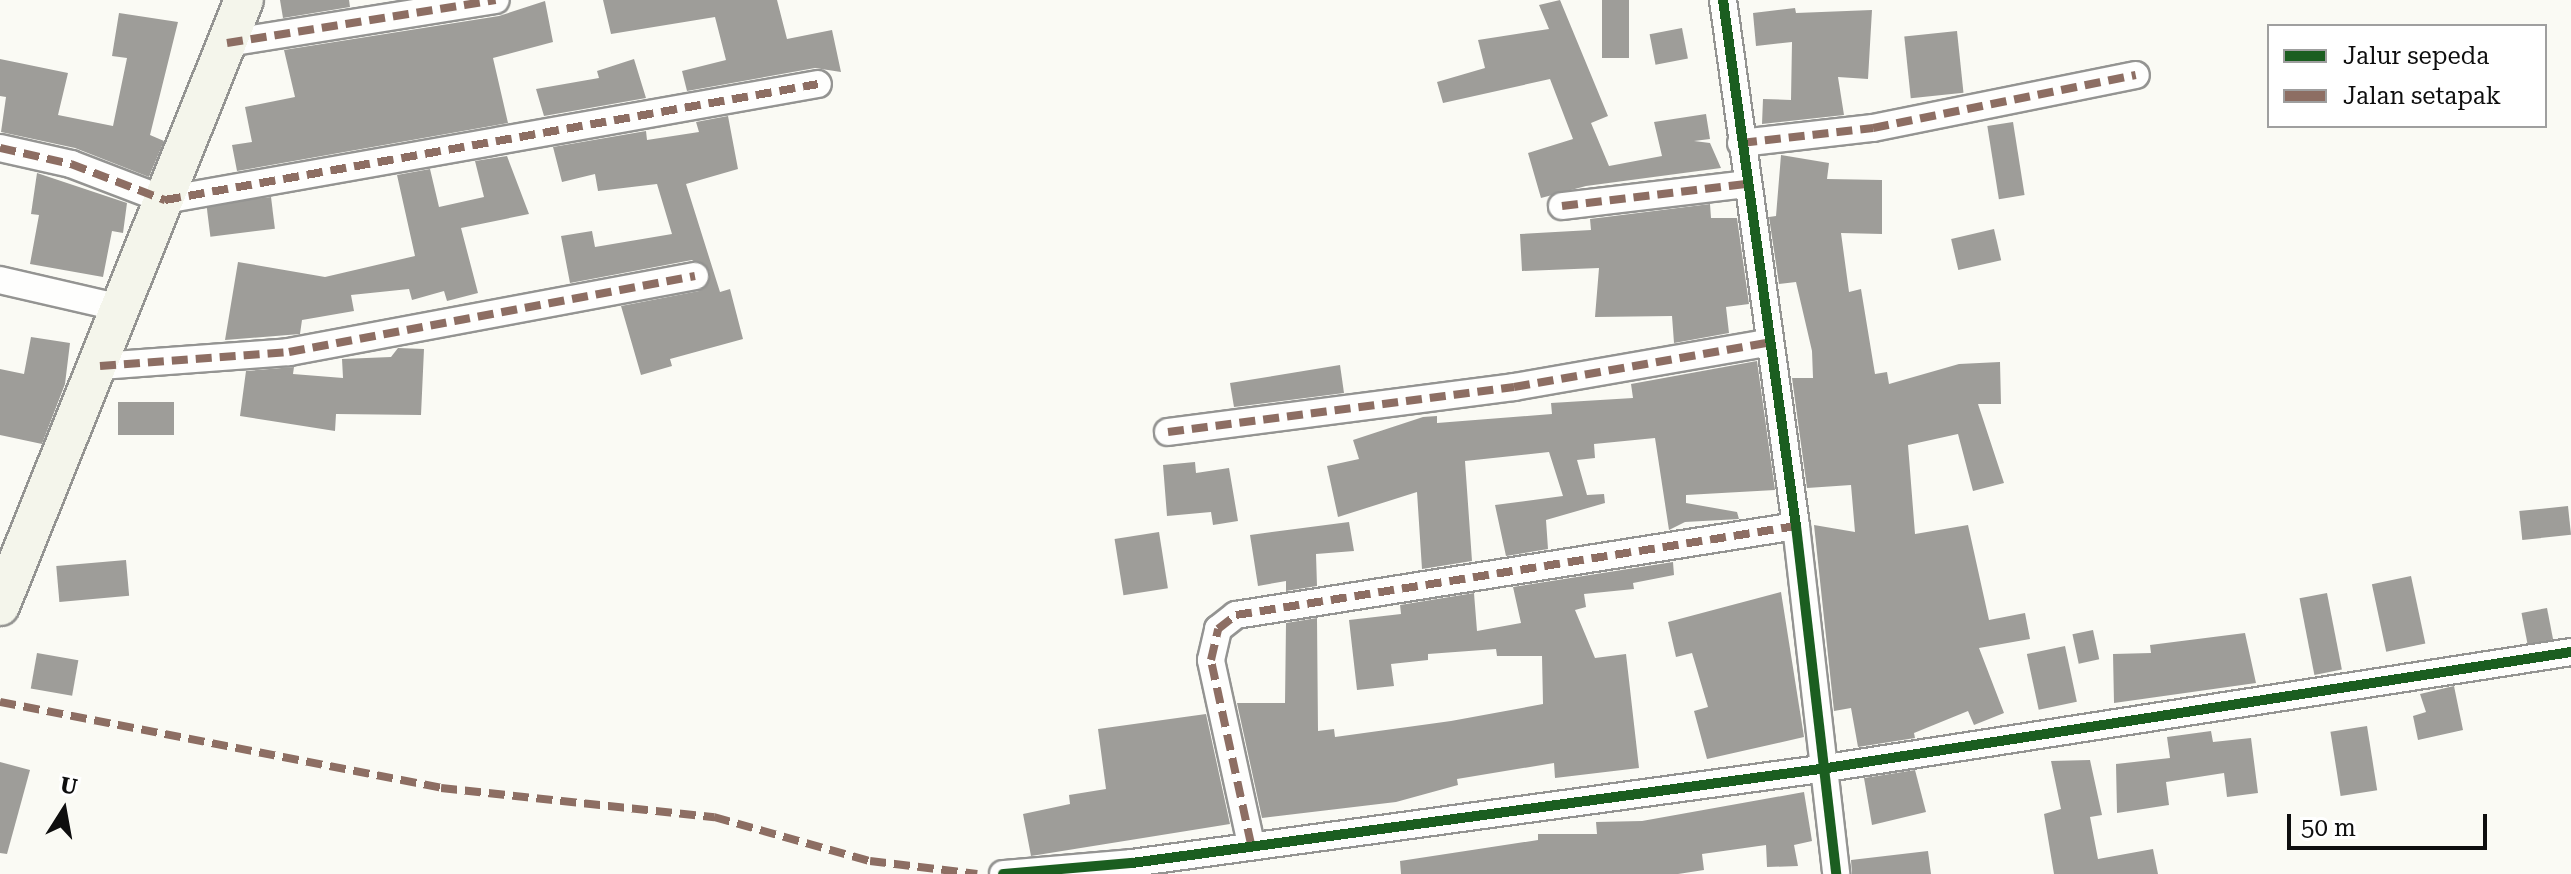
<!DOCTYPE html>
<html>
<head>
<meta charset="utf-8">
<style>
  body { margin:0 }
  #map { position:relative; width:2571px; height:874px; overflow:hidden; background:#fafaf4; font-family:"Roboto Serif",serif }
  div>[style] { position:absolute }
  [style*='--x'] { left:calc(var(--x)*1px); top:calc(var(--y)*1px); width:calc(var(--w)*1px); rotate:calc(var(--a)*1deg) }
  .building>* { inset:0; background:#9e9d99; transform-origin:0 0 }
  .roads { filter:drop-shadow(2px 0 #949492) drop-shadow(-2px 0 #949492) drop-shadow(0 2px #949492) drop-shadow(0 -2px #949492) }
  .minor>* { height:26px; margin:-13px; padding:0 13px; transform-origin:13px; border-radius:13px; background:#fefefd }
  .secondary>* { height:38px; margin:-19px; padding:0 19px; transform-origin:19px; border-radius:19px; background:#f4f5eb }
  .quiet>* { height:8px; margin-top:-4px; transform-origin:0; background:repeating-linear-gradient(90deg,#8d6e63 0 16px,transparent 0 24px) }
  .cycleway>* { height:10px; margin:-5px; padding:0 5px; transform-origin:5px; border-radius:5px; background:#1b5e20 }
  span { translate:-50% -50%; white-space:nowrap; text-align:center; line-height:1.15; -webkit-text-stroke:8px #fff; paint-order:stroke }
  .legend { position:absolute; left:2267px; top:24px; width:280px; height:104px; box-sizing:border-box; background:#fff; border:2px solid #9f9f9f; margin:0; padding:10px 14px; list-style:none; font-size:24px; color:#0e0e0e }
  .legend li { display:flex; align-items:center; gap:16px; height:40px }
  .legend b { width:40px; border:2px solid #9f9f9f }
  .north { position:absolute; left:24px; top:770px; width:80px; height:80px; -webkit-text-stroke:6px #fff; paint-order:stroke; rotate:11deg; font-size:22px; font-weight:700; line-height:32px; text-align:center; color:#0e0e0e }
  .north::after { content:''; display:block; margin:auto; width:28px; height:36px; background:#0e0e0e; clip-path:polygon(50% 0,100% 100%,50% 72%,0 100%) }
  .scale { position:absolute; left:2287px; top:814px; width:200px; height:36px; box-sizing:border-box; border:4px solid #0e0e0e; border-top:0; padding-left:10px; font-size:24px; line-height:28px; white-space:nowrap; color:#0e0e0e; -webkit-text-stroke:6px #fff; paint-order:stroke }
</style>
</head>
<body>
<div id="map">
  <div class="building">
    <i style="clip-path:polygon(280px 0,349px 0,350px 7px,283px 18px)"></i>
    <i style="clip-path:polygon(603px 0,777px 0,787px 39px,832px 30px,841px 72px,815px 68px,687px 91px,682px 71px,726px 60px,715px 17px,611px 34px)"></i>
    <i style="clip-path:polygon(1560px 0,1608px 116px,1591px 123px,1609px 166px,1662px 156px,1654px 122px,1706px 114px,1710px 139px,1694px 141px,1710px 143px,1721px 168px,1586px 186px,1541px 198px,1528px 153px,1573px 139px,1550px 79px,1443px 103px,1437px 82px,1485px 68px,1478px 40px,1549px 29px,1539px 5px)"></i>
    <i style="left:1602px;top:0;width:27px;height:58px"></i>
    <i style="clip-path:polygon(545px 1px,553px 42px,493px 58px,508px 123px,237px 171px,232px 145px,252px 142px,245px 107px,295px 97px,284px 50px,499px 16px)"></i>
    <i style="clip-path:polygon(1795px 8px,1796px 13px,1872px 10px,1868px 79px,1838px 77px,1844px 115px,1762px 124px,1763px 99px,1791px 100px,1792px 42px,1756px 46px,1753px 13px)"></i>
    <i style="clip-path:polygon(119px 13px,178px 22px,150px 135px,164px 141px,149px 177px,75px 148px,1px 132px,6px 97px,0 96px,0 59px,68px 73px,58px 115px,113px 126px,127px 58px,112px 56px)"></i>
    <i style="left:1682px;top:28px;width:31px;height:33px;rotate:79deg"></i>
    <i style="left:1957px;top:31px;width:62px;height:53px;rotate:84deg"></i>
    <i style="clip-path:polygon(634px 59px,646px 98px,544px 116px,536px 89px,599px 78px,597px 71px)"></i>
    <i style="clip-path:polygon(728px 116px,738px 169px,686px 184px,720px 292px,730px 289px,743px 339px,670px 359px,672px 366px,641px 375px,621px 306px,699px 291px,710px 272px,692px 260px,570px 283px,561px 236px,592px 231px,595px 247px,672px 234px,657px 184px,598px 191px,595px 174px,562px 182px,553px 147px,646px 131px,647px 140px,699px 132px,696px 122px)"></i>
    <i style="left:2013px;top:122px;width:74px;height:26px;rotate:81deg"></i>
    <i style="clip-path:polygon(1781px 155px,1829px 163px,1827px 179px,1882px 180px,1882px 234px,1841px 233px,1849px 292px,1861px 289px,1875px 374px,1887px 372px,1889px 384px,1959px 364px,2000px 362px,2001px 404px,1978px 404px,2004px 483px,1973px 491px,1958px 434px,1908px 445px,1915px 534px,1968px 525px,1989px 620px,2025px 613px,2030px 639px,1979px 648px,2004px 713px,1974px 725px,1968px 711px,1914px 733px,1915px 738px,1858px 747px,1851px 708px,1834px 711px,1814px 525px,1855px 532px,1851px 485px,1807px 488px,1792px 378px,1813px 378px,1812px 351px,1796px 282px,1779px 284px,1769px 217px,1776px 216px)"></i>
    <i style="clip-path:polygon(507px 156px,529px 214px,461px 228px,478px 293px,447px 301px,444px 291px,412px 300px,409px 289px,351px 295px,354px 311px,302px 320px,300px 334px,225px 340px,238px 262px,325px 277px,415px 256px,397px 175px,430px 169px,439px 207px,484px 197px,475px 161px)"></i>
    <i style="clip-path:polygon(37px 173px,127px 203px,123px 233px,112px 231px,103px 277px,30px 264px,39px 215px,31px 214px)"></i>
    <i style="left:271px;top:197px;width:32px;height:65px;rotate:83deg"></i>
    <i style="clip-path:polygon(1710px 204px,1711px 218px,1737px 218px,1749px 304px,1726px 307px,1729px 333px,1674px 343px,1672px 316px,1595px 317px,1599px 268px,1522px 271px,1520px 234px,1591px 230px,1590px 219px)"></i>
    <i style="left:1994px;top:229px;width:32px;height:44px;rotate:77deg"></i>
    <i style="clip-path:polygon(31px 337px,70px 343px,65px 384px,42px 444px,0 435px,0 369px,24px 374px)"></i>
    <i style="clip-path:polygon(398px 348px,424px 349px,421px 415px,336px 414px,335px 431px,240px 416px,246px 371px,294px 367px,293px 374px,343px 378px,342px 359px,391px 357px)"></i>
    <i style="clip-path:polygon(1757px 361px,1775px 490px,1686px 495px,1686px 503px,1737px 512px,1739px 519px,1685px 522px,1669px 530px,1655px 438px,1594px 444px,1595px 458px,1577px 460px,1587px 495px,1604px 494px,1605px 503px,1546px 520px,1548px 549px,1506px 556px,1495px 505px,1563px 496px,1549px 452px,1465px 461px,1472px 561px,1422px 569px,1417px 492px,1338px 517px,1327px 466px,1359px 459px,1353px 440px,1423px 417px,1437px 416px,1437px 423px,1552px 414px,1551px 403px,1633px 398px,1631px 384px)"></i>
    <i style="clip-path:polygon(1340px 365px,1344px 393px,1234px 407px,1230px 383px)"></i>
    <i style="left:118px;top:402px;width:56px;height:33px"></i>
    <i style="clip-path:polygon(1195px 462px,1196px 473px,1229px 468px,1238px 521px,1213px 525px,1211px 512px,1167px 516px,1163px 465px)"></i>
    <i style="left:2568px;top:506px;width:29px;height:49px;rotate:84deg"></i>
    <i style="clip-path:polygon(1349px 522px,1354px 551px,1316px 554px,1317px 586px,1286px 591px,1286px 581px,1258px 586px,1250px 535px)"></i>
    <i style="left:1159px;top:532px;width:57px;height:45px;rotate:81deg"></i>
    <i style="left:126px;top:560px;width:36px;height:70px;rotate:85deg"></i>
    <i style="clip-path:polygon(1673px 562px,1674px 575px,1633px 583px,1634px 589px,1584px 594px,1586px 607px,1575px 610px,1595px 658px,1626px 654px,1639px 768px,1555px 778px,1554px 763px,1457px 779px,1458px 785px,1396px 802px,1262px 818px,1237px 703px,1285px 703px,1286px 623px,1317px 618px,1318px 731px,1334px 729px,1335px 737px,1451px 721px,1543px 704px,1542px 656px,1497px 656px,1496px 649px,1428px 654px,1428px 660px,1391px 664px,1394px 686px,1357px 690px,1349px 620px,1401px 614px,1400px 605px,1474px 593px,1477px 631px,1521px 623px,1513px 587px)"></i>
    <i style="left:2411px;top:576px;width:69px;height:40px;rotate:78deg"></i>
    <i style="clip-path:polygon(1781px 592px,1804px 737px,1707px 759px,1694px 711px,1708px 707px,1692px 653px,1676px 657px,1668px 622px)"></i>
    <i style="left:2327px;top:593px;width:78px;height:28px;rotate:79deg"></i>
    <i style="left:2547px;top:608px;width:32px;height:26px;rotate:79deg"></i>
    <i style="left:2093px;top:630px;width:30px;height:21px;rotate:78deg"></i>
    <i style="clip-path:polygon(2245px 633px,2256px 683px,2114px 703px,2113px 654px,2151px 653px,2150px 645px)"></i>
    <i style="left:2065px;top:646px;width:57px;height:39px;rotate:78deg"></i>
    <i style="left:37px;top:653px;width:42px;height:36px;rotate:10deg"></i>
    <i style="clip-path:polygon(2454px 686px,2463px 730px,2418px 740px,2413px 716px,2426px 712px,2420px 694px)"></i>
    <i style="clip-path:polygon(1206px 714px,1230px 824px,1031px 856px,1023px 814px,1070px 804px,1069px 795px,1106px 789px,1098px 729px)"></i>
    <i style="left:2367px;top:726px;width:65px;height:37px;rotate:81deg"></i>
    <i style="clip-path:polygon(2211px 731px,2213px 742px,2251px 738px,2258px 793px,2227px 797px,2224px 773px,2166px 782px,2169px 805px,2117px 813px,2116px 764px,2170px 758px,2167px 737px)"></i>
    <i style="clip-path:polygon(2090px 760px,2102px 815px,2090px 817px,2098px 859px,2153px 849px,2158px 874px,2054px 874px,2044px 814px,2061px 809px,2051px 761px)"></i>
    <i style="clip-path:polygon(0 762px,30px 770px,7px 854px,0 853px)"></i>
    <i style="clip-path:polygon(1915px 770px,1926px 812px,1872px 825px,1864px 778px)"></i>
    <i style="clip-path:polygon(1804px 792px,1812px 841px,1794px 845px,1798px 866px,1767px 867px,1766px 845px,1702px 854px,1704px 870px,1678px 874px,1401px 874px,1400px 861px,1538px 840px,1538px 834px,1597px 834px,1596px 822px,1642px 821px)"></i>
    <i style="clip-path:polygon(1928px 851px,1931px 874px,1852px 874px,1851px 860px)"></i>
  </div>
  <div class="roads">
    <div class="minor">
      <i style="--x:1723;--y:0;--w:531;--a:82.1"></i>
      <i style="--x:1796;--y:526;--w:350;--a:83.4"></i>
      <i style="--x:227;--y:43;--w:272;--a:-9.1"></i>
      <i style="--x:1741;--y:143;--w:133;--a:-6.5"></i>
      <i style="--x:1873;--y:128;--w:268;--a:-11.4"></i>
      <i style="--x:0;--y:148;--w:73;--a:12.7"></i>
      <i style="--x:71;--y:164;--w:101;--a:21"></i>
      <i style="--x:165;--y:200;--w:663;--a:-10.07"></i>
      <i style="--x:1562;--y:206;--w:185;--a:-6.8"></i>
      <i style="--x:0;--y:280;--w:124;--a:13"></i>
      <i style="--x:100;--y:366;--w:190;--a:-4.2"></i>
      <i style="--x:289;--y:352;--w:413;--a:-10.6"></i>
      <i style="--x:1168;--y:432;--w:349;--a:-7.4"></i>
      <i style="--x:1514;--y:387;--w:256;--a:-9.9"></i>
      <i style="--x:1251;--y:844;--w:188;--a:-102.3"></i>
      <i style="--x:1211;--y:660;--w:32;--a:-77"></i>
      <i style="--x:1218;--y:629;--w:23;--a:-38"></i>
      <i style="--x:1236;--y:615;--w:567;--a:-9.03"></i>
      <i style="--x:1003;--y:874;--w:129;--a:-4.9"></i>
      <i style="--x:1132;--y:863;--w:701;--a:-7.78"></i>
      <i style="--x:1827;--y:768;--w:753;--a:-8.86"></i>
    </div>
    <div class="secondary">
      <i style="--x:0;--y:606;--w:653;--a:-68.07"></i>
    </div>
  </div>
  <div class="quiet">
    <i style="--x:227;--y:43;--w:272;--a:-9.1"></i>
    <i style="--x:1741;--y:143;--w:133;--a:-6.5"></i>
    <i style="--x:1873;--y:128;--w:268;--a:-11.4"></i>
    <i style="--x:0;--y:148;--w:73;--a:12.7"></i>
    <i style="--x:71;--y:164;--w:101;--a:21"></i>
    <i style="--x:165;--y:200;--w:663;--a:-10.07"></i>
    <i style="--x:1562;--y:206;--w:185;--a:-6.8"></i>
    <i style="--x:100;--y:366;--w:190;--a:-4.2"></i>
    <i style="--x:289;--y:352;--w:413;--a:-10.6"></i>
    <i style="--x:1168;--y:432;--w:349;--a:-7.4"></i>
    <i style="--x:1514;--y:387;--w:256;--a:-9.9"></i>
    <i style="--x:0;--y:702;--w:449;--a:11"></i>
    <i style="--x:441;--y:788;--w:275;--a:6.1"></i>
    <i style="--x:714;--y:817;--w:162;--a:15.8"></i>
    <i style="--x:870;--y:861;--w:108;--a:6.9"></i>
    <i style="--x:1251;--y:844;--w:188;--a:-102.3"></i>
    <i style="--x:1211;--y:660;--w:32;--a:-77"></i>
    <i style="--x:1218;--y:629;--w:23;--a:-38"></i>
    <i style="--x:1236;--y:615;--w:567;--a:-9.03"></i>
  </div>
  <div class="cycleway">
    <i style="--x:1723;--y:0;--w:531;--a:82.1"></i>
    <i style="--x:1796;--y:526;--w:350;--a:83.4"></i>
    <i style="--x:1003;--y:874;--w:129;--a:-4.9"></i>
    <i style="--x:1132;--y:863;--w:701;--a:-7.78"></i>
    <i style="--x:1827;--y:768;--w:753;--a:-8.86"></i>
  </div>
  <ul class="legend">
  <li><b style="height:10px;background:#1b5e20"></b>Jalur sepeda</li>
  <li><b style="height:10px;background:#8d6e63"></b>Jalan setapak</li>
  </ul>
  <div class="north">U</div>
  <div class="scale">50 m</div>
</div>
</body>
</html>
